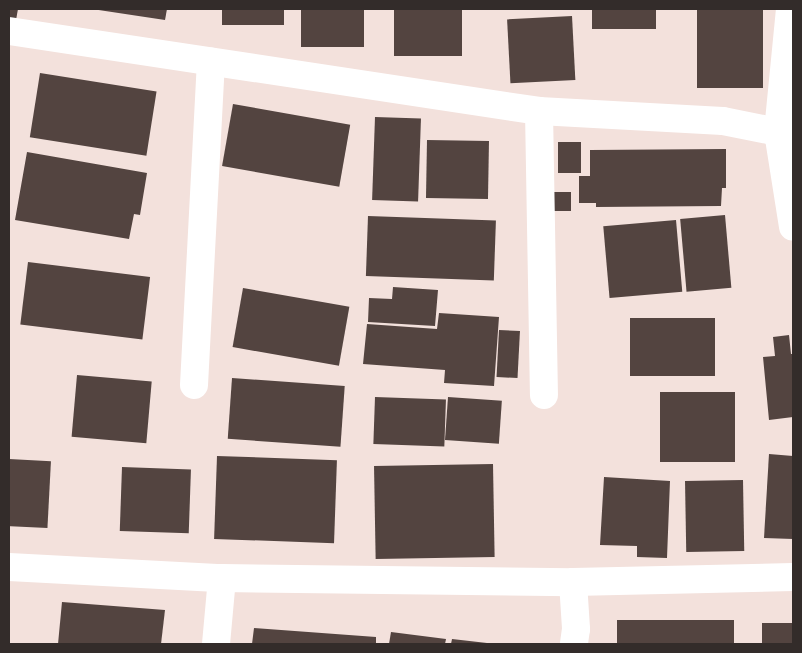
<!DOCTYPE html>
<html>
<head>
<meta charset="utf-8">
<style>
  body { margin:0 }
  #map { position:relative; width:802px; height:653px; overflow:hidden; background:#f3e1dc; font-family:Commissioner,sans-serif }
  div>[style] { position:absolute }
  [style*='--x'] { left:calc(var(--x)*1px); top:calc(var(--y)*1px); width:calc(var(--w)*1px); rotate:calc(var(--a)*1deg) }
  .building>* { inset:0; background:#534440; transform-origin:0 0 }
  .street>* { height:28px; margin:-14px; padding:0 14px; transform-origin:14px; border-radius:14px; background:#fff }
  span { translate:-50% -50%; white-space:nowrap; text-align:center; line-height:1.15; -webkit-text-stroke:5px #fff; paint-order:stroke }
  .frame { position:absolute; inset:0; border:10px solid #332c2a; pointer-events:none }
</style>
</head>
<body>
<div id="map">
  <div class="building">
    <i style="clip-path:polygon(9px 9px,18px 9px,16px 20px,9px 18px)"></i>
    <i style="clip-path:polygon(92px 9px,167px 9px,165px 20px)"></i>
    <i style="left:222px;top:9px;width:62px;height:16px"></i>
    <i style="left:301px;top:9px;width:63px;height:38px"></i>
    <i style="left:394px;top:9px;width:68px;height:47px"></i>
    <i style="left:592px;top:9px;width:64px;height:20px"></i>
    <i style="left:697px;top:9px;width:66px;height:79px"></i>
    <i style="left:572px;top:16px;width:64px;height:65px;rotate:87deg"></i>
    <i style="left:40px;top:73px;width:118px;height:65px;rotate:9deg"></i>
    <i style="left:233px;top:104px;width:119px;height:63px;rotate:10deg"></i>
    <i style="left:375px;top:117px;width:46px;height:83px;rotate:2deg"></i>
    <i style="left:427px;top:140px;width:62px;height:58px;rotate:1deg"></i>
    <i style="left:581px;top:142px;width:31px;height:23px;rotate:90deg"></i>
    <i style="clip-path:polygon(726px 149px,726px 188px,722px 188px,721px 206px,596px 207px,596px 203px,579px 203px,579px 176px,590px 176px,590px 150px)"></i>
    <i style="clip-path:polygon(27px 152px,147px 173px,140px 215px,134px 214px,129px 239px,15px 220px)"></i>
    <i style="left:571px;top:192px;width:19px;height:24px;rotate:90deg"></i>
    <i style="left:725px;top:215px;width:73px;height:45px;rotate:85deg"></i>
    <i style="left:368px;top:216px;width:128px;height:60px;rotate:2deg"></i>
    <i style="left:676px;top:220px;width:72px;height:73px;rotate:85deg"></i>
    <i style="left:28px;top:262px;width:123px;height:63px;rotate:7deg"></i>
    <i style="clip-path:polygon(393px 287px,438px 290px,435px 326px,368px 322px,369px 298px,392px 299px)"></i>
    <i style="left:243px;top:288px;width:108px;height:60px;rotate:10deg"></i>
    <i style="clip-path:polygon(439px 313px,499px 317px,494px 386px,444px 383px,445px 370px,363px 364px,367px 324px,437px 329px)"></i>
    <i style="left:715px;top:318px;width:58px;height:85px;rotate:90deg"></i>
    <i style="left:499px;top:330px;width:21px;height:47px;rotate:3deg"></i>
    <i style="clip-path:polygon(789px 335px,791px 354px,793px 354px,793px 417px,769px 420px,763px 357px,775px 356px,773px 337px)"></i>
    <i style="left:77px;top:375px;width:75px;height:62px;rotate:5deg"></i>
    <i style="left:232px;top:378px;width:113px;height:61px;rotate:4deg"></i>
    <i style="left:735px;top:392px;width:70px;height:75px;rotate:90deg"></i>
    <i style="left:375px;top:397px;width:71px;height:47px;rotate:2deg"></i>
    <i style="left:448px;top:397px;width:54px;height:43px;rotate:4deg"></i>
    <i style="clip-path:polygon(769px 454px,793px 456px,793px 539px,764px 538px)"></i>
    <i style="left:217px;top:456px;width:120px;height:83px;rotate:2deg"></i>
    <i style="left:9px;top:459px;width:42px;height:67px;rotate:3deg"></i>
    <i style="left:493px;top:464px;width:93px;height:119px;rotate:89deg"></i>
    <i style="left:122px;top:467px;width:69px;height:64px;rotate:2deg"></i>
    <i style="clip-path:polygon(604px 477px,670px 481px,667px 558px,637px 557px,637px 546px,600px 545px)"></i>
    <i style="left:743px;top:480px;width:71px;height:58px;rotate:89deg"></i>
    <i style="clip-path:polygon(62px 602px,165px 610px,161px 644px,58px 644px)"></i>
    <i style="left:734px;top:620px;width:24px;height:117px;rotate:90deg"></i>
    <i style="left:793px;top:623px;width:21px;height:31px;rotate:90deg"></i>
    <i style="clip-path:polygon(254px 628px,376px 637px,376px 644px,252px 644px)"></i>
    <i style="clip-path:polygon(391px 632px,446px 639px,445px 644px,389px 644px)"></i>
    <i style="clip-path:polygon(452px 639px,487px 643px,487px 644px,451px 644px)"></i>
  </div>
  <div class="street">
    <i style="--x:790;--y:9;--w:124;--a:95.6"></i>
    <i style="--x:778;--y:132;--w:96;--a:81"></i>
    <i style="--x:9;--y:31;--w:536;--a:8.58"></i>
    <i style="--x:539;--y:111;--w:184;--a:3.1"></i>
    <i style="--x:723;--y:121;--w:56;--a:11.3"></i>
    <i style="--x:539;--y:111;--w:284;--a:89"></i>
    <i style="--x:194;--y:385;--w:324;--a:-87"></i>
    <i style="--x:9;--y:567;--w:213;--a:3"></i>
    <i style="--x:222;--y:578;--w:351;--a:0.7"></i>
    <i style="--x:573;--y:582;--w:220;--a:-1.3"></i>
    <i style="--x:573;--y:582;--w:47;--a:86.3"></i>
    <i style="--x:576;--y:629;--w:15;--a:98"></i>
    <i style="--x:216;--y:644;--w:66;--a:-84.8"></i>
  </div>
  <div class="frame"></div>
</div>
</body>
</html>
